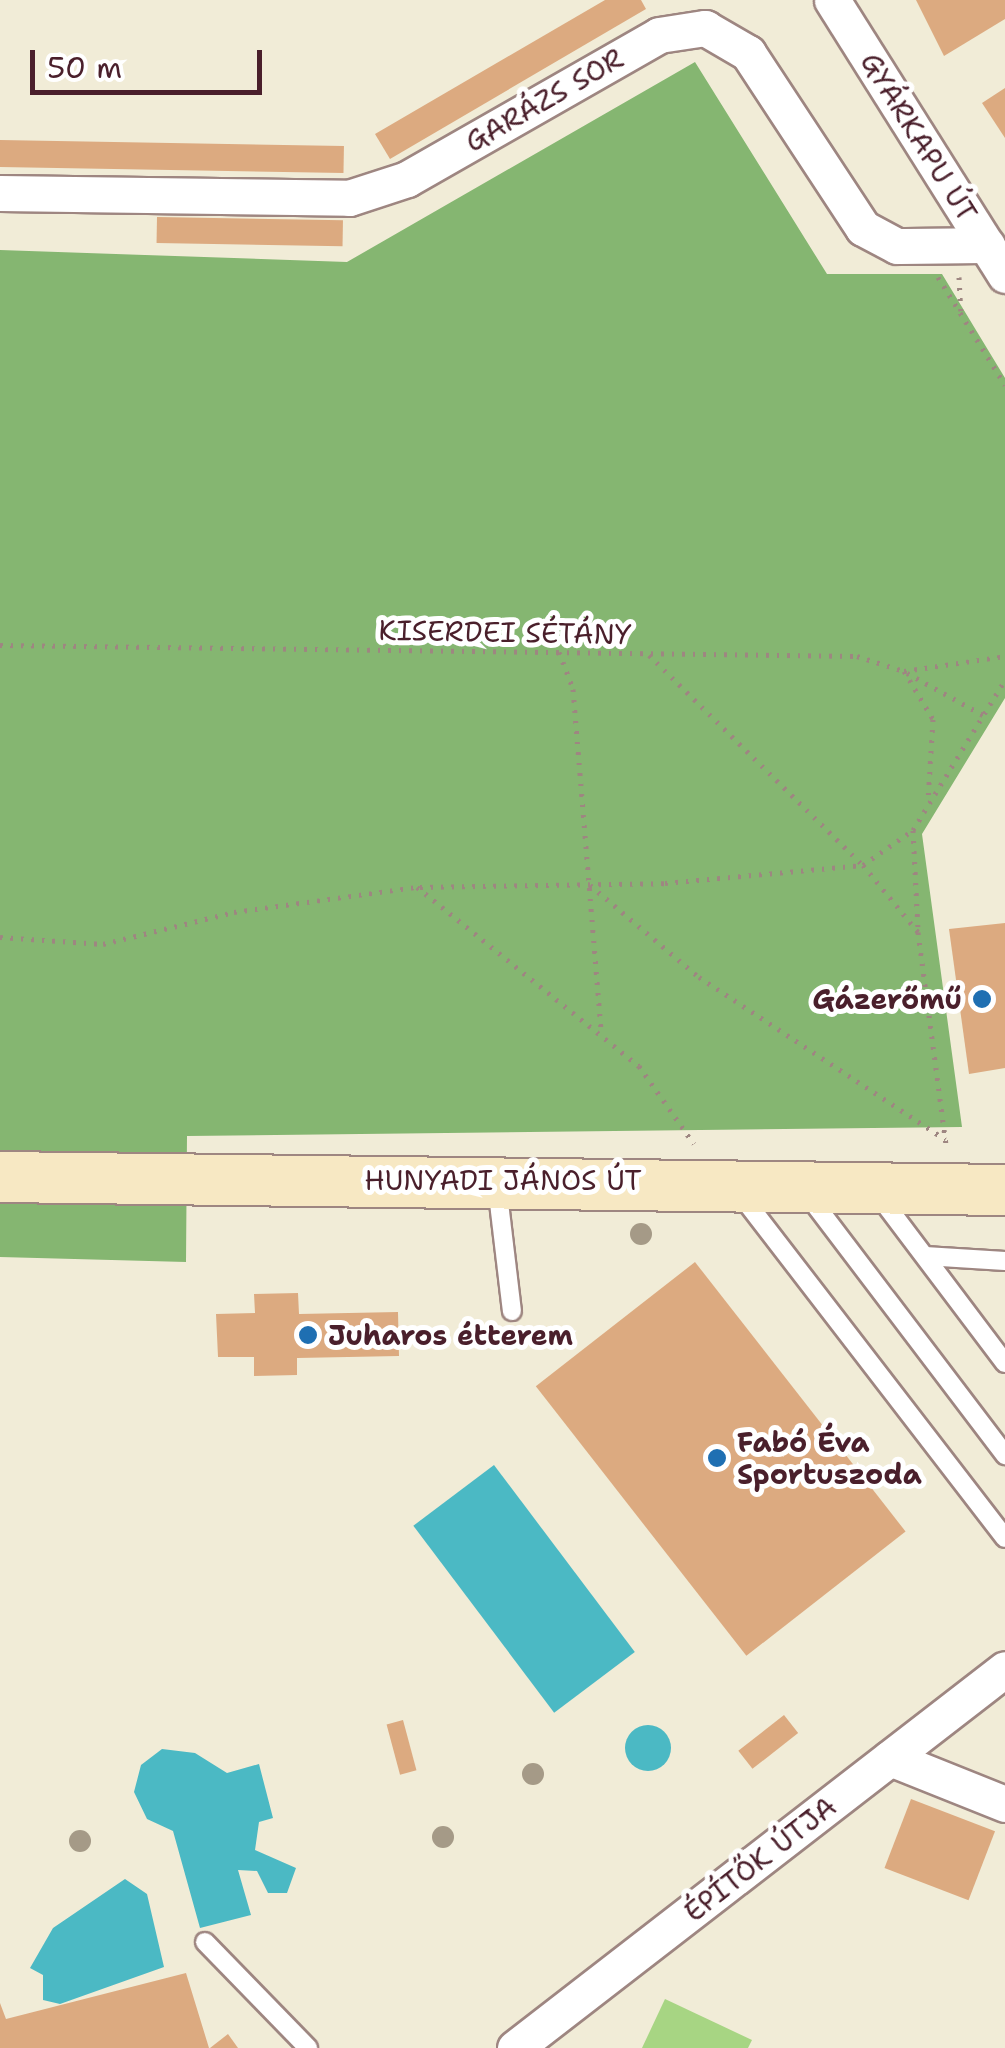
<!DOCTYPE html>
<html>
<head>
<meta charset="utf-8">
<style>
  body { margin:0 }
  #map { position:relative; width:1005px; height:2048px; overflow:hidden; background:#f1ecd7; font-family:"Shantell Sans",sans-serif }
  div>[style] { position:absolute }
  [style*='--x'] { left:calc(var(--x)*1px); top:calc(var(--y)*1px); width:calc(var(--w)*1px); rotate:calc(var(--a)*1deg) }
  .green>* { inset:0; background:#a7d583 }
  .forest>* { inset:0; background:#85b671 }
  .water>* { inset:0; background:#4bb9c4; transform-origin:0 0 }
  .round { border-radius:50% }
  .building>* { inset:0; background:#dcaa80; transform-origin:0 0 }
  .path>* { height:5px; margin-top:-2.5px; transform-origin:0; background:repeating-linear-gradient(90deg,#9e8681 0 2.5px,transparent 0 10.5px) }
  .roads { filter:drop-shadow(2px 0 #9e8681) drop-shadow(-2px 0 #9e8681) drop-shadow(0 2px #9e8681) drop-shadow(0 -2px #9e8681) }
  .lane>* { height:18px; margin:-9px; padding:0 9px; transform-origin:9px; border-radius:9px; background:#fff }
  .street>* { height:35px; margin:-17.5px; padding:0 17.5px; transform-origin:17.5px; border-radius:17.5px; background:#fff }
  .secondary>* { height:50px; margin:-25px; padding:0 25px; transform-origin:25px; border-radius:25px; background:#f7e8c3 }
  .trees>* { width:22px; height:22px; margin:-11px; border-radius:50%; background:#a59a87 }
  .dots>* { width:28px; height:28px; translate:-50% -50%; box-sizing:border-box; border:5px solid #fff; border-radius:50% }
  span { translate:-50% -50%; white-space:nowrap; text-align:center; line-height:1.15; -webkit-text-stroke:10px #fff; paint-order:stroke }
  .street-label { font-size:28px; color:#4a1f2b }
  .poi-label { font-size:28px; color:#4a1f2b; font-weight:700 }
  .right { translate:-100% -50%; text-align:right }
  .left { translate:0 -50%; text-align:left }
  .scale { position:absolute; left:30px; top:50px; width:232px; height:45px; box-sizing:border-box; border:5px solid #4a1f2b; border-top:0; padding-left:12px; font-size:30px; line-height:35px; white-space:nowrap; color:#4a1f2b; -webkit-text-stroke:8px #fff; paint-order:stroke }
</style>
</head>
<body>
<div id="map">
  <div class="green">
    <i style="clip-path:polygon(665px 1999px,752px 2040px,748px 2048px,642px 2048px)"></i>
  </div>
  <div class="forest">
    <i style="clip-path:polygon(695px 62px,827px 274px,942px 274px,1005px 378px,1005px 698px,922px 834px,962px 1127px,187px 1136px,186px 1262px,0 1257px,0 250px,347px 262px)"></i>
  </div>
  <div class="water">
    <i style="left:494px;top:1465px;width:234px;height:101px;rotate:53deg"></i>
    <i class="round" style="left:625px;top:1725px;width:46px;height:46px"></i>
    <i style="clip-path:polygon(162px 1749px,195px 1753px,227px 1773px,259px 1764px,273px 1818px,259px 1822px,255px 1850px,296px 1868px,287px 1893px,268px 1893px,257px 1871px,238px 1870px,251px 1915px,200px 1928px,173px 1831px,147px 1819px,134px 1792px,141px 1765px)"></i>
    <i style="clip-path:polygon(125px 1879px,147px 1894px,164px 1967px,60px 2004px,43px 2000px,43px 1975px,30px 1968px,53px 1928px)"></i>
  </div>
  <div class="building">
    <i style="clip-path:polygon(605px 0,641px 0,646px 9px,390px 159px,375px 134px)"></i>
    <i style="clip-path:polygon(916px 0,1005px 0,1005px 19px,944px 56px)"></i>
    <i style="clip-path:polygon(1005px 88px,1005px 138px,982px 103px)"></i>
    <i style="left:0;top:140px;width:344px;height:27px;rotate:1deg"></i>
    <i style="left:157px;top:217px;width:186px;height:26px;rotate:1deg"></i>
    <i style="clip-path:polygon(1005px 923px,1005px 1068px,969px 1074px,949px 929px)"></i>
    <i style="left:695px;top:1262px;width:342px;height:202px;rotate:52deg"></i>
    <i style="clip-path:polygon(298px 1293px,299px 1314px,398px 1312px,399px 1356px,297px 1358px,297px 1375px,254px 1376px,254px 1357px,218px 1357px,216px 1314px,255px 1313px,254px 1294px)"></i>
    <i style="left:784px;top:1715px;width:23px;height:58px;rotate:52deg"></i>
    <i style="left:403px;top:1720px;width:52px;height:17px;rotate:75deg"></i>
    <i style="left:911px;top:1799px;width:90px;height:74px;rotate:21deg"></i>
    <i style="clip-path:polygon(186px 1973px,209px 2048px,0 2048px,0 2003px,6px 2019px)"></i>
    <i style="clip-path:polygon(228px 2034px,238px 2048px,210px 2048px)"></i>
  </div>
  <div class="path">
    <i style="--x:938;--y:277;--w:127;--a:58.2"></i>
    <i style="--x:959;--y:277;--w:34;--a:87"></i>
    <i style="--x:0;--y:645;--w:857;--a:0.74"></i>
    <i style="--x:857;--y:656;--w:49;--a:17.7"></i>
    <i style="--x:904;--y:671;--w:102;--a:-8.4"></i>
    <i style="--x:559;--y:652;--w:40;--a:69"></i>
    <i style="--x:573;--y:689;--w:344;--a:85.3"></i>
    <i style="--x:649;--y:655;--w:300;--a:44.5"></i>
    <i style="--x:863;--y:865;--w:87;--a:50.6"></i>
    <i style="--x:918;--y:932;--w:216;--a:82.5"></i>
    <i style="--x:904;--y:671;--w:56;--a:58.9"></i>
    <i style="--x:933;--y:719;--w:81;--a:93.5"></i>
    <i style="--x:907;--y:673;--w:89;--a:28.9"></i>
    <i style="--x:913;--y:830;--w:99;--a:87.1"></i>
    <i style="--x:590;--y:885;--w:143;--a:40.2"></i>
    <i style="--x:699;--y:977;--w:295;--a:33.4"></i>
    <i style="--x:420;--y:887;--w:245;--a:-0.9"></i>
    <i style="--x:665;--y:883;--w:199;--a:-5.2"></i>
    <i style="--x:863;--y:865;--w:61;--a:-35"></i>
    <i style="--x:913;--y:830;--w:176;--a:-58.5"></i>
    <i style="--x:0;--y:937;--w:103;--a:3.9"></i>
    <i style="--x:103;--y:944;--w:135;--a:-13.7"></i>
    <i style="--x:234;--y:912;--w:185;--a:-7.8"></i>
    <i style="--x:417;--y:887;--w:285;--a:38.9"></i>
    <i style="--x:639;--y:1066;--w:95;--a:54.8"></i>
  </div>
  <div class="roads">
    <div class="lane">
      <i style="--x:497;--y:1186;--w:126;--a:83.2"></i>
      <i style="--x:740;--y:1194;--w:434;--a:52.4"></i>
      <i style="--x:807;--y:1194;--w:328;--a:52.8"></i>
      <i style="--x:879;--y:1196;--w:209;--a:53"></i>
      <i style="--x:925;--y:1256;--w:80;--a:3.6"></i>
      <i style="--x:205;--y:1942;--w:148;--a:45.8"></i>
    </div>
    <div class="street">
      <i style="--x:832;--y:0;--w:325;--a:57.8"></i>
      <i style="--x:0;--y:193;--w:349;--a:0.8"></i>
      <i style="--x:349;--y:198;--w:61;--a:-18.1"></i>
      <i style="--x:407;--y:179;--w:290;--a:-29.7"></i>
      <i style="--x:659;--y:35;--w:47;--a:-8.7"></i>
      <i style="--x:705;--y:28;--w:50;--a:30.2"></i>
      <i style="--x:748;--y:53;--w:209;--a:56.7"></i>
      <i style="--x:863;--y:228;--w:38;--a:28"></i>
      <i style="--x:897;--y:246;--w:90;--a:-0.6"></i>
      <i style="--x:890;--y:1758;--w:124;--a:21.8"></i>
      <i style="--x:515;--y:2048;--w:619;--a:-37.72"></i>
    </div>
    <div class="secondary">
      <i style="--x:0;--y:1177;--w:1005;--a:0.74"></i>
    </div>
  </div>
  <div class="trees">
    <i style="left:641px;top:1234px"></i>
    <i style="left:533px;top:1774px"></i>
    <i style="left:443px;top:1837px"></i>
    <i style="left:80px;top:1841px"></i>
  </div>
  <div class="dots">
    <i style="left:982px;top:999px;background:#1f6fb2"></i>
    <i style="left:308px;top:1335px;background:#1f6fb2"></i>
    <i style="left:717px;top:1458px;background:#1f6fb2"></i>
  </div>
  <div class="street-label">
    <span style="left:544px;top:100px;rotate:-30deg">GARÁZS SOR</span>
    <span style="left:919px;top:137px;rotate:58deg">GYÁRKAPU ÚT</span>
    <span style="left:505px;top:632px;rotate:1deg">KISERDEI SÉTÁNY</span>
    <span style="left:503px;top:1180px">HUNYADI JÁNOS ÚT</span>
    <span style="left:760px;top:1859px;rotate:-38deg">ÉPÍTŐK ÚTJA</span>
  </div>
  <div class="poi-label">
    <span class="right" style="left:962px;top:999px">Gázerőmű</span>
    <span class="left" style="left:328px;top:1335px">Juharos étterem</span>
    <span class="left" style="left:737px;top:1458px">Fabó Éva<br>Sportuszoda</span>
  </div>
  <div class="scale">50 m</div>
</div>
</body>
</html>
